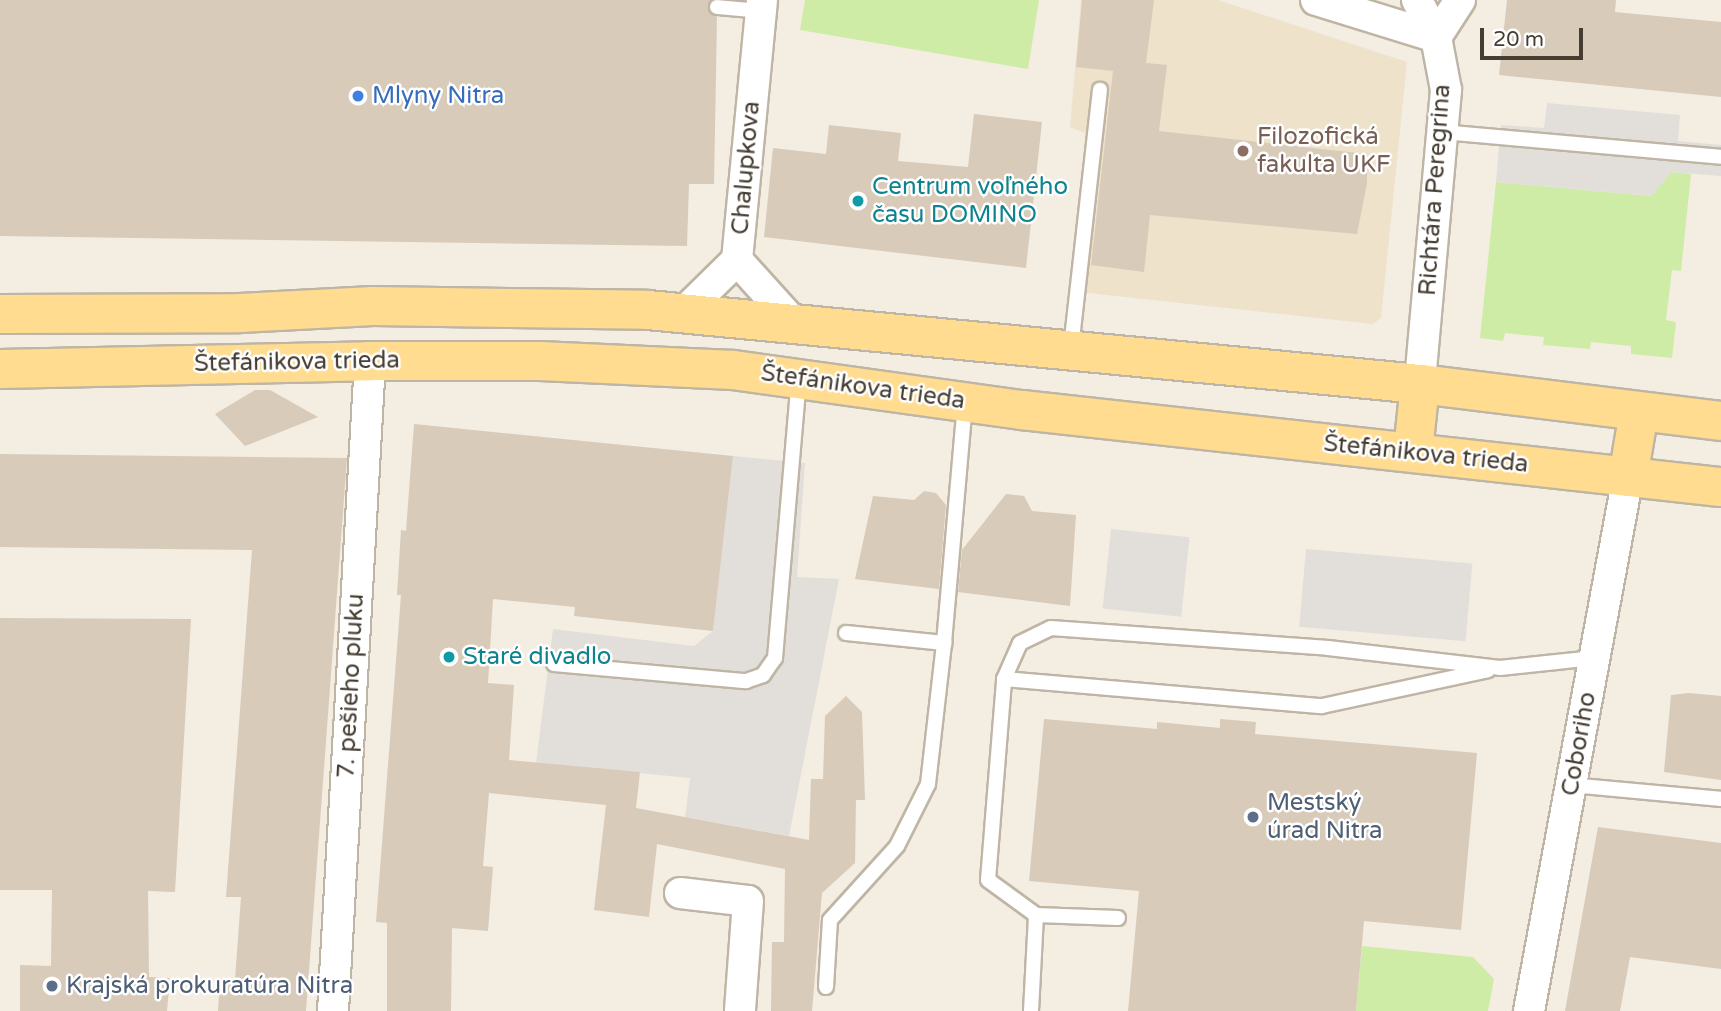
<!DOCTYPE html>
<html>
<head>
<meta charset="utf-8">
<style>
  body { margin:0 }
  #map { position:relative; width:1721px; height:1011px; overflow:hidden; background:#f3ede2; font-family:"Varela Round",sans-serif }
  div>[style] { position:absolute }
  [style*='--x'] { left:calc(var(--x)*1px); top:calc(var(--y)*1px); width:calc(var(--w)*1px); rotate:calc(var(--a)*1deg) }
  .education>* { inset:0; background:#eee2ca }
  .green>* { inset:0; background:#ceeca6 }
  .parking>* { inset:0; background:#e2dfdb; transform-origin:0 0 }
  .building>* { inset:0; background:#d8cbb9 }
  .roads { filter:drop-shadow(2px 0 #bfb5a4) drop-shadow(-2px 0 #bfb5a4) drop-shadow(0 2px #bfb5a4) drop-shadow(0 -2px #bfb5a4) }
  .service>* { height:14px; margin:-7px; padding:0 7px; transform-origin:7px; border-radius:7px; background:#fff }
  .minor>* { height:30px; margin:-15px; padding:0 15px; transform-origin:15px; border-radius:15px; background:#fff }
  .primary>* { height:38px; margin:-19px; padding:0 19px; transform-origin:19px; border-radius:19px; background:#ffdc8f }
  .dots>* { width:19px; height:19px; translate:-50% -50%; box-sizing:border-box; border:4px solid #fff; border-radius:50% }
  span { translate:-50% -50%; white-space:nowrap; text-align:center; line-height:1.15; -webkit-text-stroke:5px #fff; paint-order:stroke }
  .shop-label { font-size:24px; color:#366cbe }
  .left { translate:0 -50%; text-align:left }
  .education-label { font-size:24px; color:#785e54 }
  .street-label { font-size:24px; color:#453d32 }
  .culture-label { font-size:24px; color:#0d838f }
  .service-label { font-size:24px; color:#4e5e75 }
  .scale { position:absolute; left:1480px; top:28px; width:103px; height:32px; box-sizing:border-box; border:4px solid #453d32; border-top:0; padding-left:9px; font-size:21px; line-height:24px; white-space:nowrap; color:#453d32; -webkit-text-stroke:5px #fff; paint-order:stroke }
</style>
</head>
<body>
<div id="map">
  <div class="education">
    <i style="clip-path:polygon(1081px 0,1218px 0,1407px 62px,1381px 318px,1373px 324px,1070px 291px,1089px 135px,1070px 127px)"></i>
  </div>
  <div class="green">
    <i style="clip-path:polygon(805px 0,1039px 0,1028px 69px,800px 30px)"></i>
    <i style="clip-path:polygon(1671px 172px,1691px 174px,1681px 271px,1672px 270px,1666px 320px,1676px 322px,1672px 358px,1631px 354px,1631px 346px,1591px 342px,1590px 349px,1543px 345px,1544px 337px,1505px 333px,1503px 341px,1480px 338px,1496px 182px,1651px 196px)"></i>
    <i style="clip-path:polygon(1362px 946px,1473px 957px,1494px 979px,1488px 1011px,1356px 1011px)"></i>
  </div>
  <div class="parking">
    <i style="clip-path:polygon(1547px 103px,1680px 115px,1678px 141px,1721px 145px,1721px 176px,1671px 172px,1652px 196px,1496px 182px,1501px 125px,1544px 128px)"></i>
    <i style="clip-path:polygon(733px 456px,805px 463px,797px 577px,839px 579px,789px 836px,685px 817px,690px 778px,536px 763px,553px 629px,694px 646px,713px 631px)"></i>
    <i style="left:1111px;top:529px;width:79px;height:80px;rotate:6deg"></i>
    <i style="left:1306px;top:549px;width:167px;height:78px;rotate:5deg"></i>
  </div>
  <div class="building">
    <i style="clip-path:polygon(0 0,711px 0,708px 10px,717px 17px,714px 184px,689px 184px,687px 246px,0 236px)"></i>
    <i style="clip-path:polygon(1082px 0,1154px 0,1146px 63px,1167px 65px,1159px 131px,1367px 154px,1367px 183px,1357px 234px,1150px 215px,1144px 272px,1091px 265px,1113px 71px,1076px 67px)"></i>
    <i style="clip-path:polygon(1507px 0,1616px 0,1615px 12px,1721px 22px,1721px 97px,1499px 75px)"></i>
    <i style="clip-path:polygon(974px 114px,1042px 122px,1026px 268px,764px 237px,773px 148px,826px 154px,829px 125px,901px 133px,898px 161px,968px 167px)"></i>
    <i style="clip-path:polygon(255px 390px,270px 390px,318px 417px,245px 446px,215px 414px)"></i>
    <i style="clip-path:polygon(414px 424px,733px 456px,713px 631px,574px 616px,575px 607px,493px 599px,488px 683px,514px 685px,509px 760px,640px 772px,636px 808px,809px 840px,811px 779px,823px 779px,825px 716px,846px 696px,862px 712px,865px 800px,856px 800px,855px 863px,822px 893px,812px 1011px,771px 1011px,772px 942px,784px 942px,785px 869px,657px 844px,649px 917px,594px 910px,606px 805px,489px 793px,483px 866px,493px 867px,488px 931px,452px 928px,451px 1011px,387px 1011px,387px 923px,376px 922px,401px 595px,397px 595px,401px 530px,406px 531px)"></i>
    <i style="clip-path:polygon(0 454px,347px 458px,306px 1011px,218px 1011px,220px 978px,235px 979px,241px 897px,226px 897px,252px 550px,0 547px)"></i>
    <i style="clip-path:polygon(924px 491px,936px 493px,946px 505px,939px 589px,855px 579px,873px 496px,914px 500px)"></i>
    <i style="clip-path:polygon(1006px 494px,1024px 496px,1032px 511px,1076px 515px,1070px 606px,958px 592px,962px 550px)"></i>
    <i style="clip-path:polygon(0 618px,191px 619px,175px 892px,148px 891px,149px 977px,170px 978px,167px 1011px,20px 1011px,20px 965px,51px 966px,52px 890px,0 890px)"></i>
    <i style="clip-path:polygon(1689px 693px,1721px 696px,1721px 780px,1664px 772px,1671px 695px)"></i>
    <i style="clip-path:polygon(1044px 719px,1157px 729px,1157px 722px,1220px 728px,1220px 719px,1256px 722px,1255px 734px,1477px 753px,1461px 930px,1364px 921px,1356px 1011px,1128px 1011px,1139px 891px,1029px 881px)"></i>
    <i style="clip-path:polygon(1598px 827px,1721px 843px,1721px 969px,1630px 957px,1620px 1011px,1565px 1011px)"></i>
  </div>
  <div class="roads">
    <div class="service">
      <i style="--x:717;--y:7;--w:44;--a:5.2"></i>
      <i style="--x:1442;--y:132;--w:280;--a:5.1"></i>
      <i style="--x:1071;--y:348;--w:260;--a:-83.6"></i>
      <i style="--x:846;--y:633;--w:99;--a:5.8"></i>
      <i style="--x:944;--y:643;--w:241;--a:-85"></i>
      <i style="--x:554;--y:664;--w:193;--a:5.1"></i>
      <i style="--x:746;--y:681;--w:18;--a:-19"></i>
      <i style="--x:763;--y:675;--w:21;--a:-55"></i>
      <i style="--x:775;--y:658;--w:280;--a:-85.1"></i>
      <i style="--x:1004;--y:679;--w:319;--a:4.9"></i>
      <i style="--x:1322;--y:706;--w:170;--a:-12.2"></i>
      <i style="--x:1571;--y:785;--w:151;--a:5.3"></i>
      <i style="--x:1036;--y:915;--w:82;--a:2.1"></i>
      <i style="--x:826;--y:987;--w:67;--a:-86.6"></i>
      <i style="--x:830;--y:920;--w:100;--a:-47.8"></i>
      <i style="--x:897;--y:846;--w:69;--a:-63.4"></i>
      <i style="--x:928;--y:784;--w:142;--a:-83.5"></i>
      <i style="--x:1031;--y:1011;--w:96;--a:-87"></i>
      <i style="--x:1036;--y:915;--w:59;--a:-143.9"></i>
      <i style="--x:988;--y:880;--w:202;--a:-85.4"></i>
      <i style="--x:1004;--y:679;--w:39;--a:-66"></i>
      <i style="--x:1020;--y:643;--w:34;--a:-26"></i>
      <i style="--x:1051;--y:628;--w:278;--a:4.1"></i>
      <i style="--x:1328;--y:648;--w:173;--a:6.6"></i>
      <i style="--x:1500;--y:668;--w:95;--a:-6.1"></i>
    </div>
    <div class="minor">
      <i style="--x:1316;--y:0;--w:126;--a:17.1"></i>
      <i style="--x:1436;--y:37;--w:44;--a:-57"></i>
      <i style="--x:1417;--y:0;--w:42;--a:62.8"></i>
      <i style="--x:1436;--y:37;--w:54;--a:79.3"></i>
      <i style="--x:1446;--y:90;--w:295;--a:95.1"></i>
      <i style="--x:737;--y:260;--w:84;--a:47.9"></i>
      <i style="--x:683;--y:313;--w:76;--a:-44.5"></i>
      <i style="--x:737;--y:260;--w:261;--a:-84.5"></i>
      <i style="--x:680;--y:893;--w:68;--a:6.7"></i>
      <i style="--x:748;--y:901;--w:110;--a:94.2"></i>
      <i style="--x:333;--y:1011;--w:651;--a:-86.74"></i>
      <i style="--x:1529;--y:1011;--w:543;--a:-79.5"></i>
    </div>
    <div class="primary">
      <i style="--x:0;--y:314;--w:240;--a:-0.2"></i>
      <i style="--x:240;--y:313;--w:133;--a:-3"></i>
      <i style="--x:373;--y:306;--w:275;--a:0.8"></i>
      <i style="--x:648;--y:310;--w:776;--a:5.48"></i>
      <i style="--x:1420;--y:384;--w:303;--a:7"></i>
      <i style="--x:0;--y:369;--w:370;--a:-1.2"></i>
      <i style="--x:370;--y:361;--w:170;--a:0"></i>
      <i style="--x:540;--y:361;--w:193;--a:2.7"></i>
      <i style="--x:733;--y:370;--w:292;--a:7.9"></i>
      <i style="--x:1022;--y:410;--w:703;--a:6.29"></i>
      <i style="--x:1413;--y:451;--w:67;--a:-84"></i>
      <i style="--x:1628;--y:477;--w:66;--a:-80.4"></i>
    </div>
  </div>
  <div class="dots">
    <i style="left:358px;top:96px;background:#3f7fe0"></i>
    <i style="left:1243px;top:151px;background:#8d6e63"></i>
    <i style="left:858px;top:201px;background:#0f9aa8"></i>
    <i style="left:449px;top:657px;background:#0f9aa8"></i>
    <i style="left:1253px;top:817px;background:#5c6f8a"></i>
    <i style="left:52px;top:986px;background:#5c6f8a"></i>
  </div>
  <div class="shop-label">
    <span class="left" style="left:372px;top:96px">Mlyny Nitra</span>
  </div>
  <div class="education-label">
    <span class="left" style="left:1257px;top:151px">Filozofická<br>fakulta UKF</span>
  </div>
  <div class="street-label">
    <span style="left:746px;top:168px;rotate:-85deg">Chalupkova</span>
    <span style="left:1435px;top:190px;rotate:-86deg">Richtára Peregrina</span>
    <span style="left:297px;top:362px;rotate:-1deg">Štefánikova trieda</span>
    <span style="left:863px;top:387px;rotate:8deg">Štefánikova trieda</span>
    <span style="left:1426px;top:454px;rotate:6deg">Štefánikova trieda</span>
    <span style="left:351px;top:686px;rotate:-87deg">7. pešieho pluku</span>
    <span style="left:1579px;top:744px;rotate:-80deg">Coboriho</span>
  </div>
  <div class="culture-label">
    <span class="left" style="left:872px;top:201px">Centrum voľného<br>času DOMINO</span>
    <span class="left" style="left:463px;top:657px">Staré divadlo</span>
  </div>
  <div class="service-label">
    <span class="left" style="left:1267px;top:817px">Mestský<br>úrad Nitra</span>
    <span class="left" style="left:66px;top:986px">Krajská prokuratúra Nitra</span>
  </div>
  <div class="scale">20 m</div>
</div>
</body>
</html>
